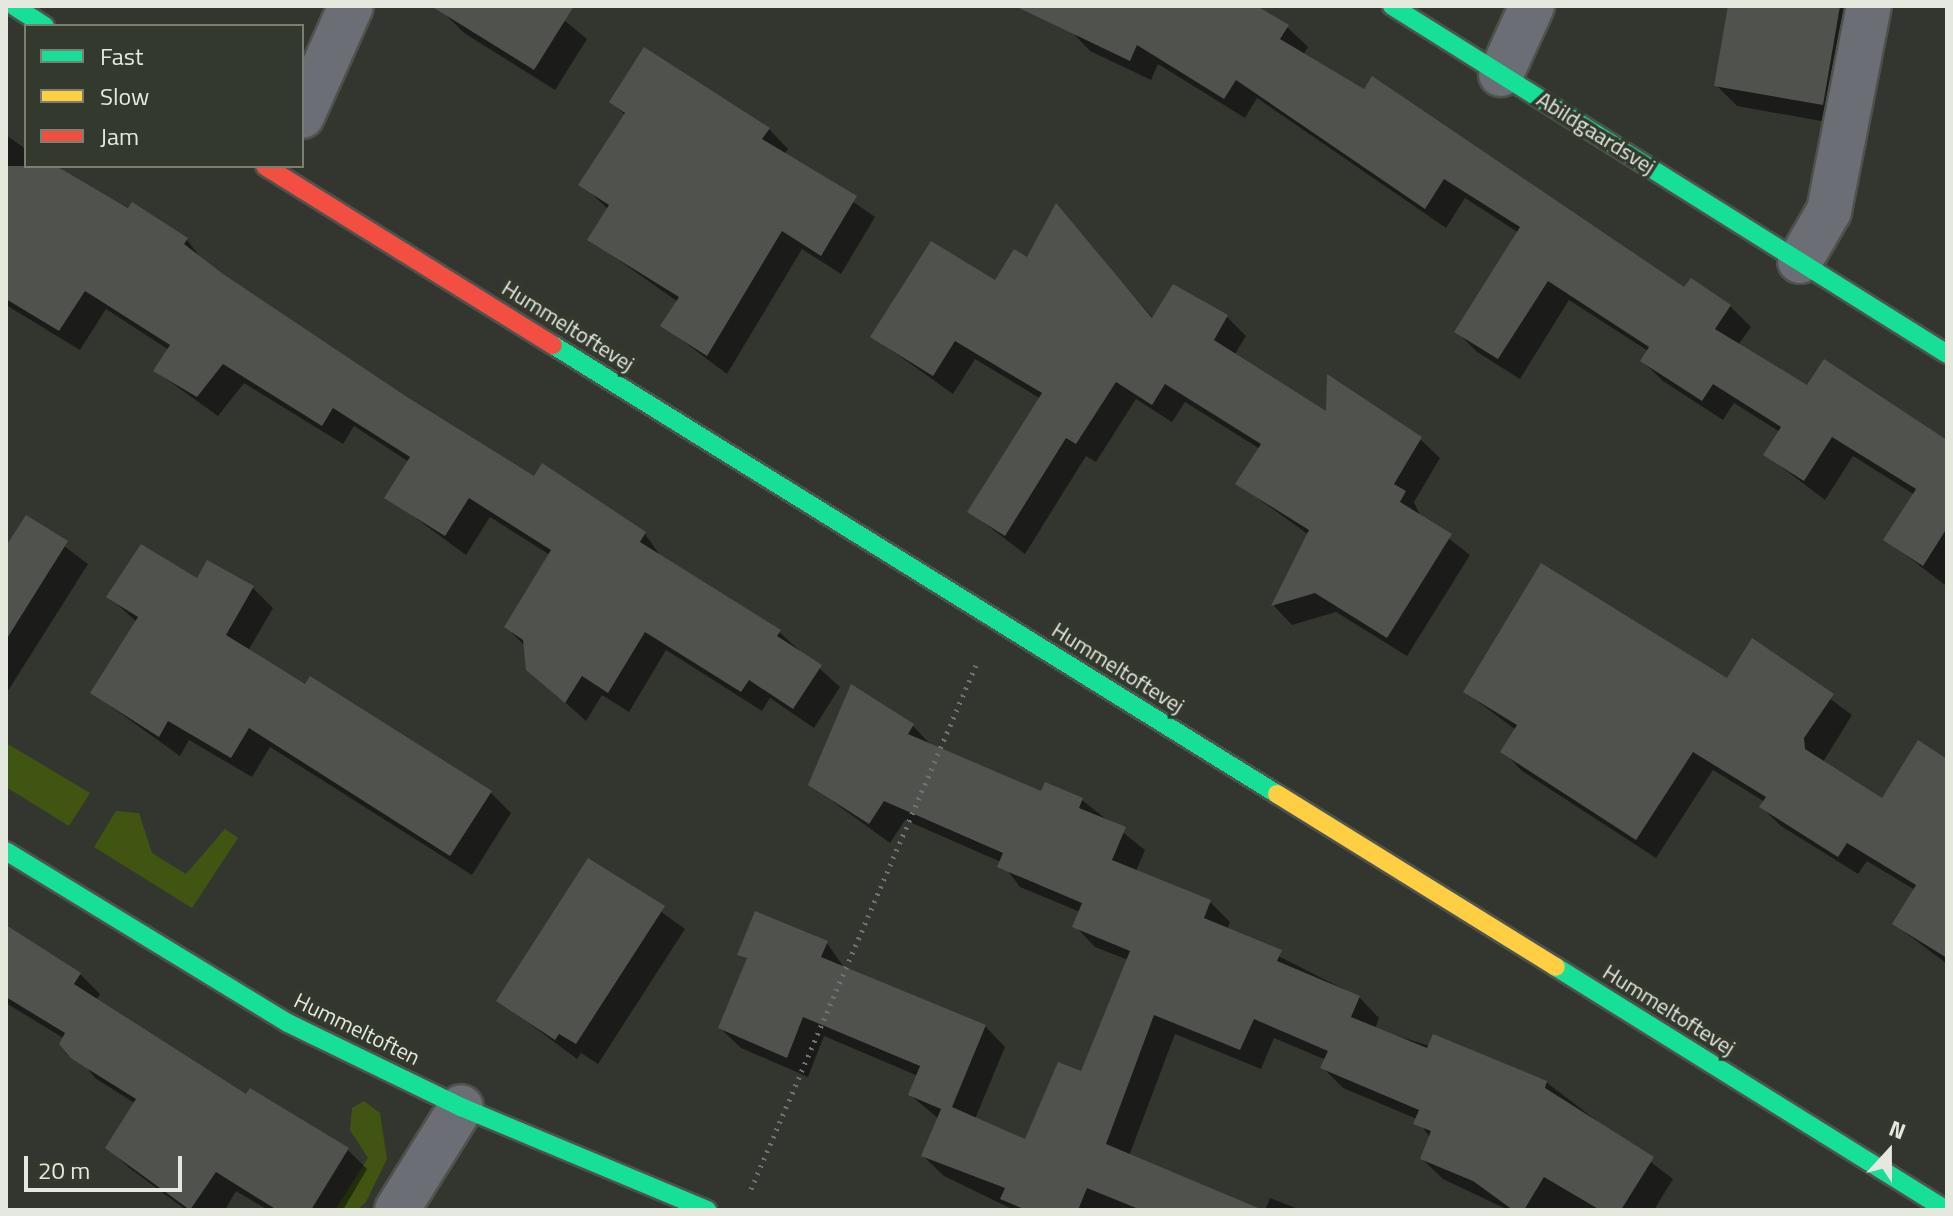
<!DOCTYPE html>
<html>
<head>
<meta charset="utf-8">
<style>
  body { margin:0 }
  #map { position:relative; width:1953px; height:1216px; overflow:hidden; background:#33362f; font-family:"Titillium Web",sans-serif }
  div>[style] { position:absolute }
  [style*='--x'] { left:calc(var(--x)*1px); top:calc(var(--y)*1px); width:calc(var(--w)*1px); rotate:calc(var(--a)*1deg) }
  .green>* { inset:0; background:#405512 }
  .shadow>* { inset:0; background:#0007 }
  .building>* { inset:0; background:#50524d }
  .path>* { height:5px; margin-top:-2.5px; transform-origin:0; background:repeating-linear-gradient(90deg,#6f7274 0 2px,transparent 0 8px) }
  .roads { filter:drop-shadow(2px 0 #4f524c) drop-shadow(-2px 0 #4f524c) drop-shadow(0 2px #4f524c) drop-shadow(0 -2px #4f524c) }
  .street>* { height:44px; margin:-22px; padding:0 22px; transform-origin:22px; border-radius:22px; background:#6b6f75 }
  .fast>* { height:18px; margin:-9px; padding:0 9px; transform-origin:9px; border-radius:9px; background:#16e098 }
  .slow>* { height:18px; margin:-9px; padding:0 9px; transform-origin:9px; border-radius:9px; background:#ffcf43 }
  .jam>* { height:18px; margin:-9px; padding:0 9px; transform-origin:9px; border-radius:9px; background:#f24e42 }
  span { translate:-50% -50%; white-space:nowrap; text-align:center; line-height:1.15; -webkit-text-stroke:7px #33392c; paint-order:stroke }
  .street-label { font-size:22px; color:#e4e8df }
  .frame { position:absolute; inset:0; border:8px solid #e4e8df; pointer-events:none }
  .legend { position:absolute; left:24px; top:24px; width:280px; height:144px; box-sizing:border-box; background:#33392c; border:2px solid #7a7f74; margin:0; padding:10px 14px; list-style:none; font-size:24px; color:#e4e8df }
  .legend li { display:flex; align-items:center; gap:16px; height:40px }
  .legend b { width:40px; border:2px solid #7a7f74 }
  .north { position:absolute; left:1849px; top:1112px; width:80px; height:80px; -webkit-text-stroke:6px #33392c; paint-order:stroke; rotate:21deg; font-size:22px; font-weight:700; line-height:32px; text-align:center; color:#e4e8df }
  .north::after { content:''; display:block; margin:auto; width:28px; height:36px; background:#e4e8df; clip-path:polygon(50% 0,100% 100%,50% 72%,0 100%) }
  .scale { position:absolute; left:24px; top:1156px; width:158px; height:36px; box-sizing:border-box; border:4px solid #e4e8df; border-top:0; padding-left:10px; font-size:24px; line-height:28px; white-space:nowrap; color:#e4e8df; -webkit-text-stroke:6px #33392c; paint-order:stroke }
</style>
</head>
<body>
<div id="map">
  <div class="green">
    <i style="clip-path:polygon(6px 743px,90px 793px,69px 826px,6px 787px)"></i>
    <i style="clip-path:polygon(116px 811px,139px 813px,152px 853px,186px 874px,225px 829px,238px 838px,192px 908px,94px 847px)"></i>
    <i style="clip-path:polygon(364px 1101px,380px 1113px,387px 1159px,366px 1202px,357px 1210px,335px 1210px,368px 1158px,350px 1130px,352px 1108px)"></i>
  </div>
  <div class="shadow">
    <i style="clip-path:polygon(447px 6px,547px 6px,587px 39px,555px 90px,464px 33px,443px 12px)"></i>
    <i style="clip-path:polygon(1080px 6px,1254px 6px,1287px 27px,1308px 47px,1303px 55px,1685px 290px,1730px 306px,1751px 327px,1738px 345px,1807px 388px,1824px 362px,1947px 440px,1945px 585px,1886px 540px,1915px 495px,1853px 456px,1825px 500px,1766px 455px,1780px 432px,1734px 403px,1723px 420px,1663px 381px,1642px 361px,1648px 351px,1569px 300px,1520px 379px,1477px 352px,1457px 332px,1519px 233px,1465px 198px,1446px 228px,1257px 98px,1245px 118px,1158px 64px,1151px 80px,1090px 51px,1070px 30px)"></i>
    <i style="clip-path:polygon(1730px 6px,1864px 6px,1844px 125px,1737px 106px,1716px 85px)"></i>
    <i style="clip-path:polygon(612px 102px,769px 129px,788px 149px,784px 154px,875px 217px,841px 274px,802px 249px,727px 374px,663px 326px,678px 302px,589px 239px,608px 209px,581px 184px,625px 115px)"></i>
    <i style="clip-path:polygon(6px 135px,26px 149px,26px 166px,53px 166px,187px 240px,205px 263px,406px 398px,535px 479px,645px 534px,662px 558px,779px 632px,840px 687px,814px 728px,770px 698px,762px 711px,666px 650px,629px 712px,602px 695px,586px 721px,528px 669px,526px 647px,506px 627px,550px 555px,490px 517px,466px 555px,387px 497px,409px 462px,354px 426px,343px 444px,244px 383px,218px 416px,155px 371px,169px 350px,106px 309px,80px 350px,6px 305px)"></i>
    <i style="clip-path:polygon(1056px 207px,1154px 319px,1227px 317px,1246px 336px,1235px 354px,1328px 414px,1420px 439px,1440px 458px,1414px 502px,1421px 517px,1470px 555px,1407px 656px,1336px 612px,1292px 625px,1274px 606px,1309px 535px,1238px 484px,1260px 449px,1185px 402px,1172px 422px,1136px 399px,1096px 462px,1086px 456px,1025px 554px,970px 512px,1041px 399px,975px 359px,953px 394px,873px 337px,995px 283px,1028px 260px)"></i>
    <i style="clip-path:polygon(27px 518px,88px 564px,6px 694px,6px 552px)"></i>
    <i style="clip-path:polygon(197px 581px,253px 588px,273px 608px,248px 651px,490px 792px,511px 813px,472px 875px,270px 747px,252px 777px,189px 740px,180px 756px,92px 693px,137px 622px,109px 597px)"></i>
    <i style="clip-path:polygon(1752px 641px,1852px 715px,1823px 762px,1883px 800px,1947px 763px,1947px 964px,1894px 924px,1915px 890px,1867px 861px,1858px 874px,1781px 826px,1761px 807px,1765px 802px,1713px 770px,1656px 858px,1522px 771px,1503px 751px,1516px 730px,1465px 692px,1728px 680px)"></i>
    <i style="clip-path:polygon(913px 726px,933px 747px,1042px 794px,1082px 800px,1145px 850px,1136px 871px,1210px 902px,1230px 922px,1227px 930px,1359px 997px,1379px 1018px,1375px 1029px,1546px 1082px,1673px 1179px,1654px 1210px,1508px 1210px,1443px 1179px,1422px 1159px,1430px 1138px,1417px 1119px,1343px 1088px,1323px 1068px,1326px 1060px,1274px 1038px,1261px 1069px,1175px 1034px,1129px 1156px,1260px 1210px,1014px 1210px,944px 1176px,923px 1156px,939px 1119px,910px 1095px,918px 1076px,824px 1036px,808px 1077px,741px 1048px,720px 1028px,827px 943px,845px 969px,985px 1026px,1005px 1047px,975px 1119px,1026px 1142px,1082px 1074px,1128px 960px,1095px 947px,1075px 926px,1080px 912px,1020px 887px,1001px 862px,905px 820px,890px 843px,810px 785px)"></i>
    <i style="clip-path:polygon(589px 860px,685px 929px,598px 1064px,581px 1053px,577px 1059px,498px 1000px)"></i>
    <i style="clip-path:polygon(6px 927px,80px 974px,100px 994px,96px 1000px,247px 1097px,347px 1149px,367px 1169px,343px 1210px,268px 1210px,236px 1191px,225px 1210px,186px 1210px,128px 1167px,108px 1147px,136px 1104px,95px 1078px,65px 1039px,6px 1003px)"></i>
    <i style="clip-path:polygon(1270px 1198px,1301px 1210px,1265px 1210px)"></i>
  </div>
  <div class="building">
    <i style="clip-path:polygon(431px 6px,574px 6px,534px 70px)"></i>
    <i style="clip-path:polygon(1015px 6px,1257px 6px,1289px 25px,1280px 39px,1364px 89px,1372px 76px,1684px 287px,1691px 278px,1731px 305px,1715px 329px,1807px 385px,1824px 359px,1947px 440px,1947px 528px,1923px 566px,1883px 540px,1916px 489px,1832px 437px,1804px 481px,1763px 455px,1781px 427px,1713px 384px,1702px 401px,1640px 361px,1649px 347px,1548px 281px,1498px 359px,1454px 332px,1520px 227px,1444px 179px,1425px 209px,1236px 80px,1224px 99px,1137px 45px,1130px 61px)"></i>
    <i style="clip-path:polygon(1728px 6px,1840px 6px,1823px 105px,1714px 86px)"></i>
    <i style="clip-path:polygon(644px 47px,770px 128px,762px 139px,857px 196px,821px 256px,782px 231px,707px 356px,660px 326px,679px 297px,587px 240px,609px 205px,578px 185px,625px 113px,609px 102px)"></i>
    <i style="clip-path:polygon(6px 166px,56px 166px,128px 208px,132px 202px,188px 238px,184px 244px,223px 274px,407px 397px,534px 476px,542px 463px,646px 532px,640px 542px,781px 630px,777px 636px,822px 665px,793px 709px,749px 680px,741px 692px,645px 632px,608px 693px,582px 676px,565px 703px,526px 670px,523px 640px,504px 627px,551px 550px,469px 498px,445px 536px,384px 498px,410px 457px,333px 408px,322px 426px,223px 364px,197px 397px,153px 371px,170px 345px,85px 291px,59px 331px,6px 299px)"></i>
    <i style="clip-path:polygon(1056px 203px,1152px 318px,1173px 284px,1228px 315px,1214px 340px,1326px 411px,1327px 374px,1422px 437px,1394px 484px,1406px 491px,1400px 502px,1452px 534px,1387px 638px,1315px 593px,1271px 606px,1309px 530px,1235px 484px,1261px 444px,1165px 384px,1152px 405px,1116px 382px,1076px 444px,1066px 438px,1005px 536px,967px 512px,1042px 393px,955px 341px,933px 376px,870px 337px,931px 241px,995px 280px,1014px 249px,1027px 257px)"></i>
    <i style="clip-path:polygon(26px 515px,68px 541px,6px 640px,6px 546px)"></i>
    <i style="clip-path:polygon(141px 544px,197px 578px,207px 560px,254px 586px,226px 635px,305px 684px,310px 676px,492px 791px,450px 856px,249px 728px,231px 758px,168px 721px,159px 737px,90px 693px,138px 617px,106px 597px)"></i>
    <i style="clip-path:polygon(1541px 563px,1727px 678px,1752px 638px,1834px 694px,1804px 738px,1805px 749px,1882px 798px,1918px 740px,1947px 759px,1947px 958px,1892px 924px,1916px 885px,1847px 843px,1838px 857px,1759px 807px,1766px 797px,1693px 752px,1636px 840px,1500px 752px,1517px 725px,1463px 692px)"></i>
    <i style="clip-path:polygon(851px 684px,914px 724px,908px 734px,1041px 791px,1045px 782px,1083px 798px,1079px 808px,1126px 827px,1112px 860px,1211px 900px,1204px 918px,1282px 950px,1277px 961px,1360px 996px,1351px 1017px,1427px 1048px,1433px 1034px,1547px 1081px,1545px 1088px,1654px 1157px,1621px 1210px,1600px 1210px,1544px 1177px,1524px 1210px,1513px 1210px,1473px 1181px,1420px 1159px,1431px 1131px,1413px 1124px,1419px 1110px,1320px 1068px,1328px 1051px,1254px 1019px,1240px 1050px,1154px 1015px,1106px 1144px,1263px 1210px,1141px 1210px,1087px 1188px,1078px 1210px,1026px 1210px,1000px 1199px,1005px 1188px,921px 1156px,941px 1109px,908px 1095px,920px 1066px,803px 1017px,787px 1058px,718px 1028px,747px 958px,737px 955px,755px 911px,828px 941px,821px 957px,986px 1025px,952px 1107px,1025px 1139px,1058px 1062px,1081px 1071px,1130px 951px,1072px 927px,1082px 903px,997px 867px,1003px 853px,884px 801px,869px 824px,808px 785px)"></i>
    <i style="clip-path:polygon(588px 858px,665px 906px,576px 1044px,559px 1034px,555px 1040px,496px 1001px)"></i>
    <i style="clip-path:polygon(6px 925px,81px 973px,74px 984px,246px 1094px,250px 1088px,349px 1148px,311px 1210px,277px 1210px,216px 1172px,190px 1210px,105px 1148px,136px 1099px,72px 1059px,59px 1044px,65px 1033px,6px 997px)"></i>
  </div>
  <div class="path">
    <i style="--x:751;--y:1189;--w:570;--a:-66.76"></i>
  </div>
  <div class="roads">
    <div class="street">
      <i style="--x:1501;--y:74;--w:75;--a:-65.5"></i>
      <i style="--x:302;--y:116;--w:120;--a:-66"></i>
      <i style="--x:1800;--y:261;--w:58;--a:-59.9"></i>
      <i style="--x:1829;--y:211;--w:209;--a:-79"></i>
      <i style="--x:397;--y:1210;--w:121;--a:-58.1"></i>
    </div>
    <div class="fast">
      <i style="--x:14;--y:6;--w:37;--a:33"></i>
      <i style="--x:1392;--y:6;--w:655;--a:32.09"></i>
      <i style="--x:553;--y:345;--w:852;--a:31.81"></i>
      <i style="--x:6;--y:851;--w:330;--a:31.4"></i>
      <i style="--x:288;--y:1023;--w:192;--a:25.9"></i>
      <i style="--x:461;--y:1107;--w:267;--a:22.7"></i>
      <i style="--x:1556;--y:967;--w:460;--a:31.9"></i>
    </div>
    <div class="slow">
      <i style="--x:1277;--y:794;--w:328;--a:31.8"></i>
    </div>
    <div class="jam">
      <i style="--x:265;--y:166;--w:339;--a:31.9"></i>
    </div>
  </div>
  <div class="street-label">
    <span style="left:1596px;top:133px;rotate:32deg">Abildgaardsvej</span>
    <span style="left:568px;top:326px;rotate:32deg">Hummeltoftevej</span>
    <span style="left:1118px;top:668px;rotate:32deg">Hummeltoftevej</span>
    <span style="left:1669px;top:1010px;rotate:32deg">Hummeltoftevej</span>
    <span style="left:357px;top:1029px;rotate:26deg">Hummeltoften</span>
  </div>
  <div class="frame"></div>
  <ul class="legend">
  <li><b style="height:10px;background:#16e098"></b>Fast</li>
  <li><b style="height:10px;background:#ffcf43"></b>Slow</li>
  <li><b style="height:10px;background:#f24e42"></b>Jam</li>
  </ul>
  <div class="north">N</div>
  <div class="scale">20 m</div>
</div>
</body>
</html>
